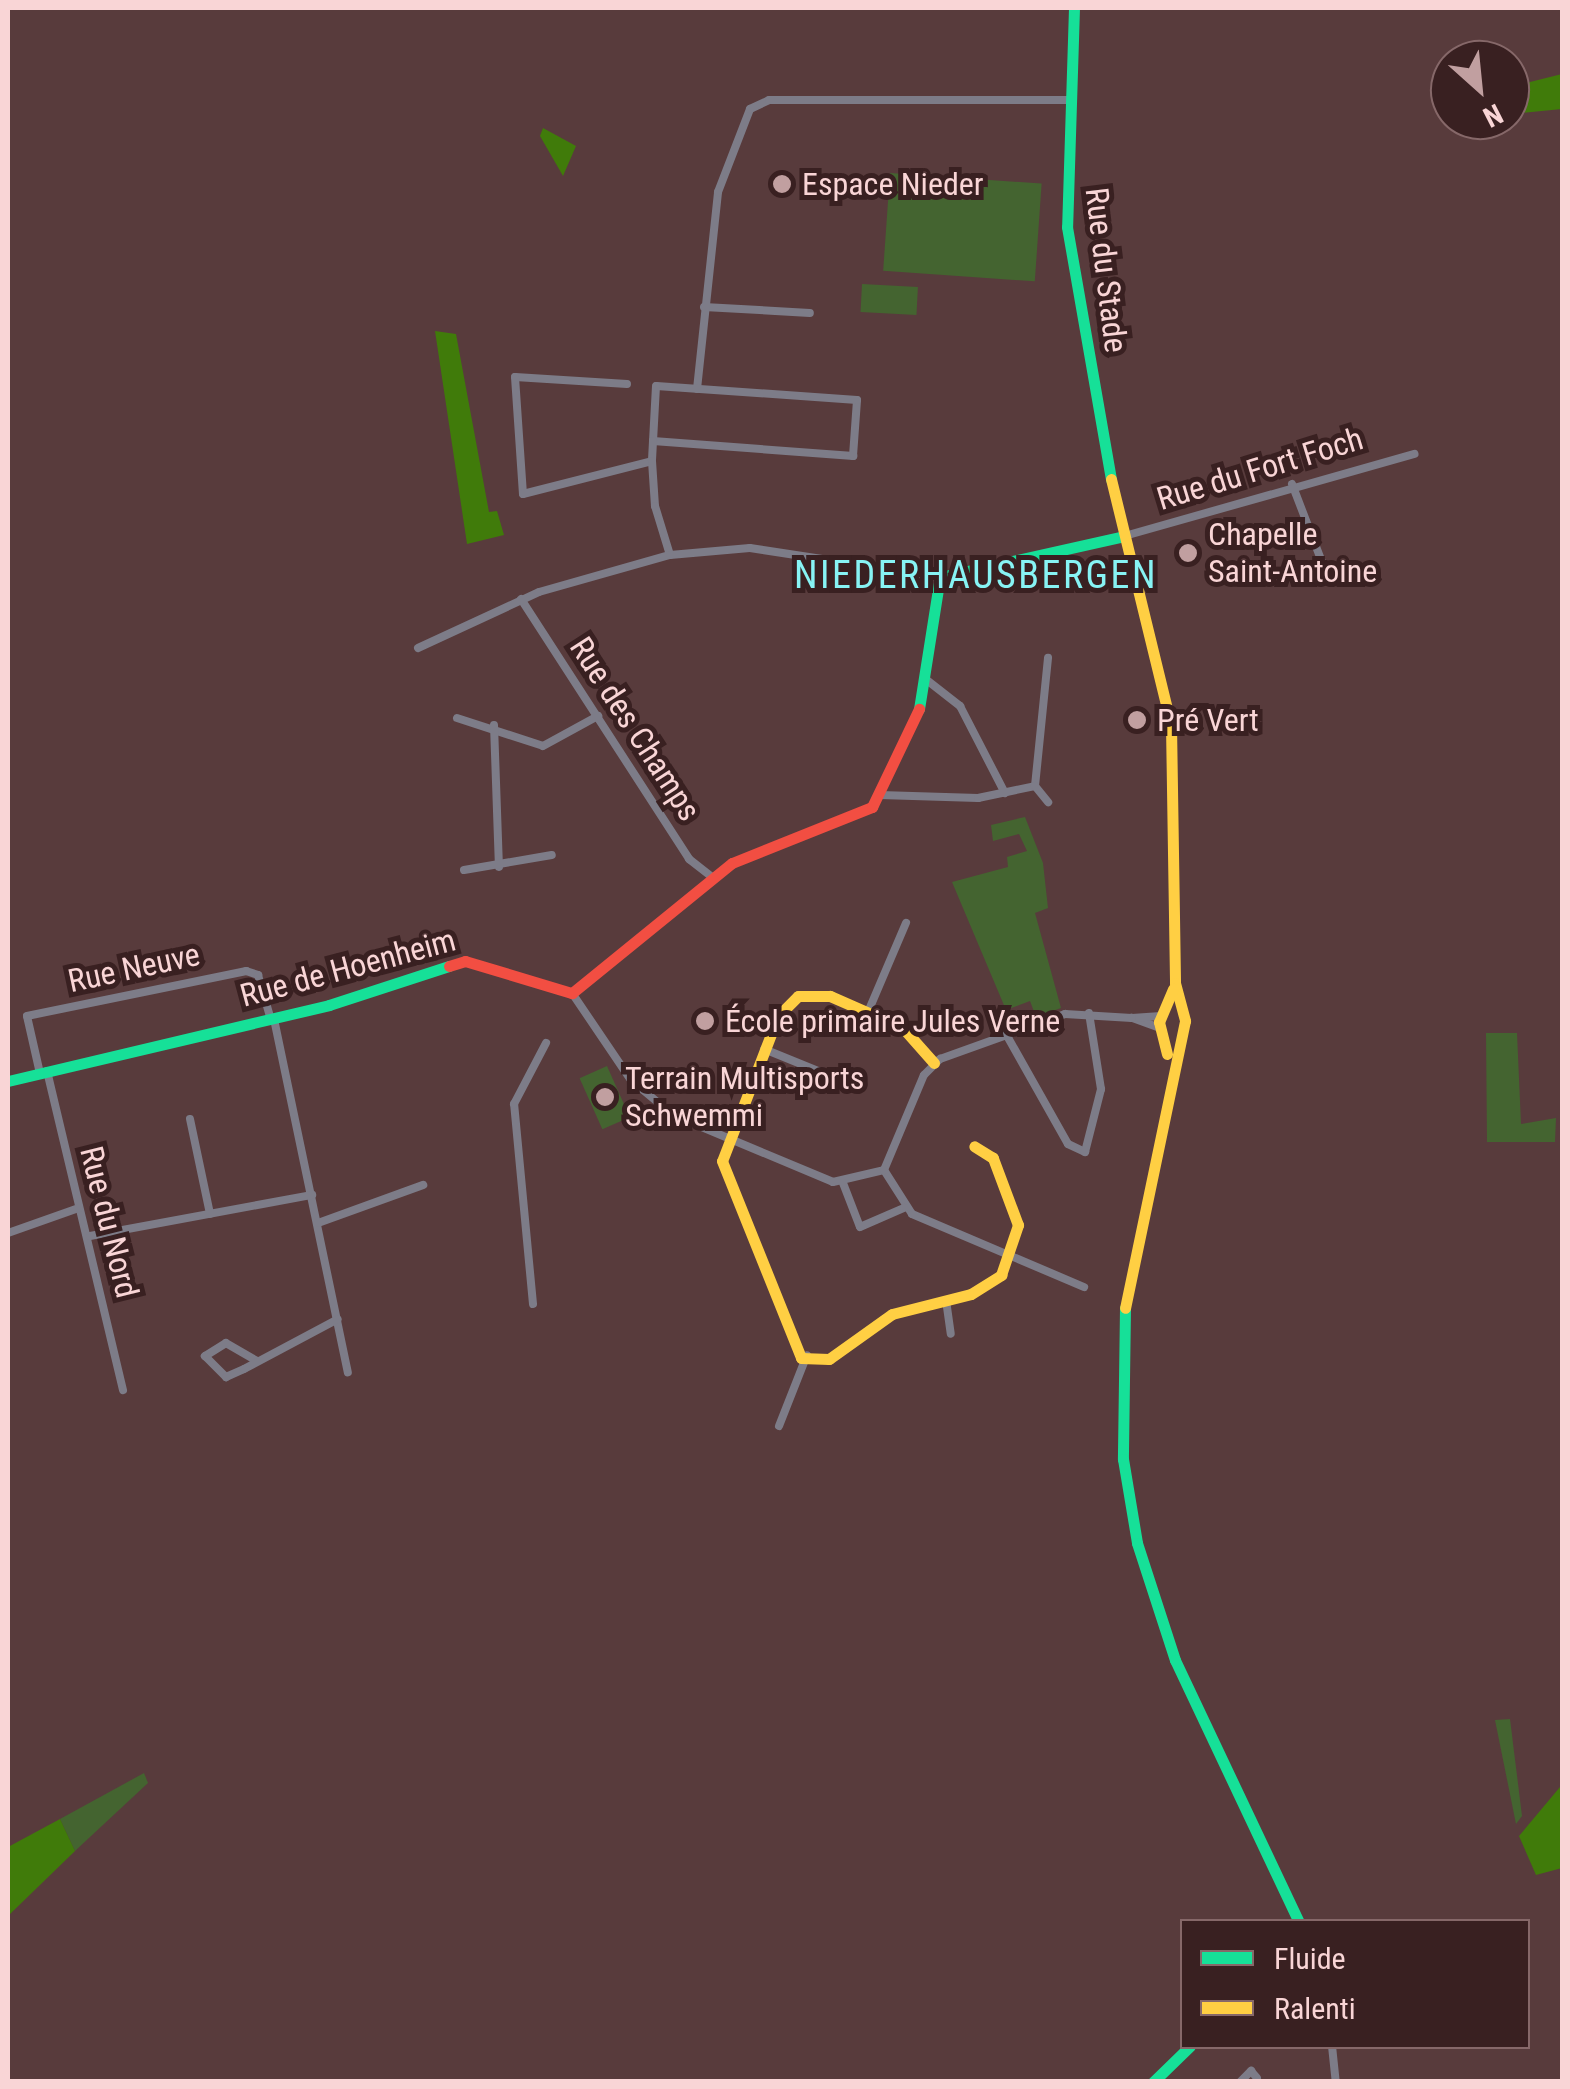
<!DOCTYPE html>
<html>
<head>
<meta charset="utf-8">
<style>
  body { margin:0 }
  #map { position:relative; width:1570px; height:2089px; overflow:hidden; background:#583b3c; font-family:"Roboto Condensed",sans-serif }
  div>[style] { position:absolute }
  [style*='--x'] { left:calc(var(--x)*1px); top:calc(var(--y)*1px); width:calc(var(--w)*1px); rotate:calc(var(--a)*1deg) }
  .green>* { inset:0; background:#446430; transform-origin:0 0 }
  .forest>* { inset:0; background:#407b0a }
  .street>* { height:8px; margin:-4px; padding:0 4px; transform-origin:4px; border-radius:4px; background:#7d7c88 }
  .fast>* { height:11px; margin:-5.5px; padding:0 5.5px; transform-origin:5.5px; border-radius:5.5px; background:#16e098 }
  .slow>* { height:11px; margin:-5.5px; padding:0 5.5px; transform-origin:5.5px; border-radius:5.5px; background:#ffcf43 }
  .jam>* { height:11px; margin:-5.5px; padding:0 5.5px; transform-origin:5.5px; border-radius:5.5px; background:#f24e42 }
  .dots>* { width:28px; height:28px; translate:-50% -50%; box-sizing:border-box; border:5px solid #392021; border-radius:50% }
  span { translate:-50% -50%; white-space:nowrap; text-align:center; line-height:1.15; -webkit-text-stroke:10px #392021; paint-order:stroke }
  .poi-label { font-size:32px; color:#f9d5d6 }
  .left { translate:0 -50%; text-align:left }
  .street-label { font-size:32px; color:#f9d5d6 }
  .quarter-label { font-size:38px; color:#87f3f4; letter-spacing:2.5px }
  .frame { position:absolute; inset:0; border:10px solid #f9d5d6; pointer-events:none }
  .legend { position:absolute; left:1180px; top:1919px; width:350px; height:130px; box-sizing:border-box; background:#392021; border:2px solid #866869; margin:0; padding:12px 18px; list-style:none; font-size:30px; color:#f9d5d6 }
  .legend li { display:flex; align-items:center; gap:20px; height:50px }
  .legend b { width:50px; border:2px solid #866869 }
  .north { position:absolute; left:1430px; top:40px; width:100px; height:100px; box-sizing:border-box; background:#392021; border:2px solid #866869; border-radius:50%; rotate:153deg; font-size:28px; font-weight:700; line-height:40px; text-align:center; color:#f9d5d6 }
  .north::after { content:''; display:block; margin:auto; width:35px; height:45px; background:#c19fa0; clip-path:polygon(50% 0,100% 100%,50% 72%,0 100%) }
</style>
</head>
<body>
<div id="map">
  <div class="green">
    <i style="left:890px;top:173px;width:152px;height:98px;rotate:4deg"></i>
    <i style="left:862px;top:284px;width:56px;height:28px;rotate:3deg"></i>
    <i style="clip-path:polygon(1025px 817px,1043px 863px,1048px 908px,1035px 913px,1061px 1008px,1036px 1017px,1030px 1001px,1006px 1010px,952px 882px,1008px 867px,1007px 857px,1027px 851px,1019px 834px,993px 841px,991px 825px)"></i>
    <i style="clip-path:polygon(1486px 1033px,1517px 1033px,1521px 1124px,1556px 1118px,1555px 1142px,1487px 1142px)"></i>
    <i style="left:607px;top:1066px;width:56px;height:30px;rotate:66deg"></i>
    <i style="clip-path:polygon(1510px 1719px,1522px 1816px,1516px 1824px,1495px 1720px)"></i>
    <i style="clip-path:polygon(144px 1773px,148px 1783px,75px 1851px,60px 1819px)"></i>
  </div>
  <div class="forest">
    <i style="clip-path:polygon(1562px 74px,1562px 109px,1510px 114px,1510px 87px)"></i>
    <i style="clip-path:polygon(543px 128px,576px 146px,563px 176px,540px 136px)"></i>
    <i style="clip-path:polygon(435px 331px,456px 334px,489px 512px,497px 511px,504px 535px,467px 544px)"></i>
    <i style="clip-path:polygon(1560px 1787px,1562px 1868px,1536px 1875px,1519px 1836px)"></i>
    <i style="clip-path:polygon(60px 1819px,75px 1851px,8px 1916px,8px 1847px)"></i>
  </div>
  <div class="street">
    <i style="--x:704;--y:307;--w:106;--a:3.2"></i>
    <i style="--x:627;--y:384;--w:112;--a:-176.4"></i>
    <i style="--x:515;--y:377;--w:117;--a:86.1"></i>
    <i style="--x:523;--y:494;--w:133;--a:-14.3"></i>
    <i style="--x:697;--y:389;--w:198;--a:-83.9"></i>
    <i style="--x:718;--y:192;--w:89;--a:-68.9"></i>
    <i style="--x:750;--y:109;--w:21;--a:-25"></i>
    <i style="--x:769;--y:100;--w:300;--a:0"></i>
    <i style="--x:653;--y:441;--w:201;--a:4.3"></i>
    <i style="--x:853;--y:456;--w:56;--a:-85.9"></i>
    <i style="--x:857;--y:400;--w:201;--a:-176"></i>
    <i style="--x:656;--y:386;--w:55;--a:93.1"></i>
    <i style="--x:653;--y:441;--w:20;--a:93"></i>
    <i style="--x:652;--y:461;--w:45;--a:86.2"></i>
    <i style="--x:655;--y:506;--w:51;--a:73"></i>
    <i style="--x:1292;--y:484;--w:97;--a:69"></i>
    <i style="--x:1121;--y:537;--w:305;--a:-15.8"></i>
    <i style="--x:521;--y:599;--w:310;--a:57.1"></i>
    <i style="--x:689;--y:859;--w:31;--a:38"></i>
    <i style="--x:418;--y:648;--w:133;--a:-24.8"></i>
    <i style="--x:539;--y:592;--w:136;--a:-15.8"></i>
    <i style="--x:670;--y:555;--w:80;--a:-5"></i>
    <i style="--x:750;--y:548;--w:192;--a:8.7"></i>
    <i style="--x:928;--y:681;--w:41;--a:38"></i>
    <i style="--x:960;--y:706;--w:98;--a:62.7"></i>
    <i style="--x:457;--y:718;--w:90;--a:18"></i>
    <i style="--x:543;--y:746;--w:63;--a:-28.6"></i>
    <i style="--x:494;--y:725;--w:142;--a:88"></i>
    <i style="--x:1035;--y:786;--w:129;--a:-84.2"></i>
    <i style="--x:880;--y:795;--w:98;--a:1.8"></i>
    <i style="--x:978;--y:798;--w:58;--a:-11.9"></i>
    <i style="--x:1035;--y:786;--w:21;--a:51"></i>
    <i style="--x:464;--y:870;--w:89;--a:-9.7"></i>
    <i style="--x:572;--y:993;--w:105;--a:55.9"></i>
    <i style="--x:631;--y:1080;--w:55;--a:39.8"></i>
    <i style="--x:673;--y:1115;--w:173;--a:22.7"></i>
    <i style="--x:833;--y:1182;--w:52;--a:-13.2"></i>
    <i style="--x:884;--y:1170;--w:52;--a:57.5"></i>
    <i style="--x:912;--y:1214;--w:187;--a:23"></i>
    <i style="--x:868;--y:1012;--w:97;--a:-66.9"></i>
    <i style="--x:274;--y:1019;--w:361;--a:78.2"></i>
    <i style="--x:1160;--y:1028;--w:30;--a:-160"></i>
    <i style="--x:1132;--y:1018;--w:29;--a:-4"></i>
    <i style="--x:1006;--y:1034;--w:126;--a:60.6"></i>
    <i style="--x:1068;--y:1144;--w:19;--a:25"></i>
    <i style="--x:1085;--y:1152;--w:65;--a:-75.7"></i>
    <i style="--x:1101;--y:1089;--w:77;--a:-99"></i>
    <i style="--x:764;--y:1049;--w:69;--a:22.1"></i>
    <i style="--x:39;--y:1069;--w:54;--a:-102.8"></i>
    <i style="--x:27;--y:1016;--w:224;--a:-11.6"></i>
    <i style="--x:246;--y:971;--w:13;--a:18"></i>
    <i style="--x:258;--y:975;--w:47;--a:73.9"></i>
    <i style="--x:47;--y:1071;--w:328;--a:76.6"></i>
    <i style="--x:190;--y:1119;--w:97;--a:78.1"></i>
    <i style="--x:884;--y:1170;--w:103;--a:-67.2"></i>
    <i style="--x:924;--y:1075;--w:23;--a:-45"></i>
    <i style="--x:940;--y:1059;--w:133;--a:-19.8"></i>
    <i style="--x:1065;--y:1014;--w:67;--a:3.4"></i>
    <i style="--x:843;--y:1183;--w:47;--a:68.9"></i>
    <i style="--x:860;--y:1227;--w:48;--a:-23.4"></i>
    <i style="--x:318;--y:1223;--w:112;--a:-19.9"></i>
    <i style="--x:8;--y:1233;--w:75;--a:-19.4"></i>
    <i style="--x:90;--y:1236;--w:226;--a:-10.5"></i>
    <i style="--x:946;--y:1300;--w:34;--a:82"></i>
    <i style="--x:533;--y:1304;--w:201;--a:-95.4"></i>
    <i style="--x:514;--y:1104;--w:69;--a:-62.3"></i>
    <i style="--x:257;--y:1361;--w:36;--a:-150"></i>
    <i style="--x:226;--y:1343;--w:25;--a:148"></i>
    <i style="--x:205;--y:1356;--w:30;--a:45"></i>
    <i style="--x:226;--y:1377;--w:20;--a:-24"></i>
    <i style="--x:244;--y:1369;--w:106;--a:-28"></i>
    <i style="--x:779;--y:1426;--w:76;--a:-68.5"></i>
    <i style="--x:1332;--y:2046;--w:36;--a:84"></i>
    <i style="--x:1240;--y:2082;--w:16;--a:-45"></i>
    <i style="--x:1251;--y:2071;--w:9;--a:49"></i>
  </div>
  <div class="fast">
    <i style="--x:1074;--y:8;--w:219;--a:91.8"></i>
    <i style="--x:1067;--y:227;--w:256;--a:80.1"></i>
    <i style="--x:919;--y:709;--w:134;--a:-81"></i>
    <i style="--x:940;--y:577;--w:185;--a:-12.5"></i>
    <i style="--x:8;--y:1081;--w:330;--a:-13.3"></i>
    <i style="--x:329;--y:1005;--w:126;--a:-18"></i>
    <i style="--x:1125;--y:1308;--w:151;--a:90.8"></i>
    <i style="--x:1123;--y:1459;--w:85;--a:80.5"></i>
    <i style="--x:1137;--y:1543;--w:123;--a:72"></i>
    <i style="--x:1175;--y:1660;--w:290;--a:64.7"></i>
    <i style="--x:1153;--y:2082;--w:52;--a:-44.2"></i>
  </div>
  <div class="slow">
    <i style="--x:1111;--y:479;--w:253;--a:76.3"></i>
    <i style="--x:1171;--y:725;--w:258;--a:89.1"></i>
    <i style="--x:1175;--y:983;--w:39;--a:75"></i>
    <i style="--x:1185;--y:1021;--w:293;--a:101.8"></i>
    <i style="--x:1167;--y:1054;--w:33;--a:-104"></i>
    <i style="--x:1159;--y:1022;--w:36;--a:-67"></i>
    <i style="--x:934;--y:1063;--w:47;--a:-131.5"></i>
    <i style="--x:903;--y:1028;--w:80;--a:-156.3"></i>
    <i style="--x:830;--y:996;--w:32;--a:180"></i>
    <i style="--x:798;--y:996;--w:28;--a:135"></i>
    <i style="--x:778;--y:1016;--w:155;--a:111.1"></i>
    <i style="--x:722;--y:1161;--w:212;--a:68.1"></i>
    <i style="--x:801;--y:1358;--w:28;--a:2"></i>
    <i style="--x:829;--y:1359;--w:77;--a:-35.5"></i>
    <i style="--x:892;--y:1314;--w:81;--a:-14.2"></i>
    <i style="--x:971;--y:1294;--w:36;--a:-32"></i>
    <i style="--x:1001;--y:1275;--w:53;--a:-71.2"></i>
    <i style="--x:1018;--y:1225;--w:72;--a:-110.5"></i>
    <i style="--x:993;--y:1158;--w:22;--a:-148"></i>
  </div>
  <div class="jam">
    <i style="--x:449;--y:966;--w:17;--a:-17"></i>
    <i style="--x:465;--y:961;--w:112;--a:16.7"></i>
    <i style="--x:572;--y:993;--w:206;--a:-39.1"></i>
    <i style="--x:732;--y:863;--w:151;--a:-21.8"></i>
    <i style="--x:872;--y:807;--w:109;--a:-64.4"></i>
  </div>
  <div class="dots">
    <i style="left:782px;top:184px;background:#c19fa0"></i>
    <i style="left:1188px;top:553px;background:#c19fa0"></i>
    <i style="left:1137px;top:720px;background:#c19fa0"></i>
    <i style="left:705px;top:1021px;background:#c19fa0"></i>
    <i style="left:605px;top:1097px;background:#c19fa0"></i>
  </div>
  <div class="poi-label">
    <span class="left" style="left:802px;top:184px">Espace Nieder</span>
    <span class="left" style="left:1208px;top:553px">Chapelle<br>Saint-Antoine</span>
    <span class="left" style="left:1157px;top:720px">Pré Vert</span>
    <span class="left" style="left:725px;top:1021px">École primaire Jules Verne</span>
    <span class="left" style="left:625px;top:1097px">Terrain Multisports<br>Schwemmi</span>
  </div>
  <div class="street-label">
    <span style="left:1106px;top:270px;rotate:83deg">Rue du Stade</span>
    <span style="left:1260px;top:469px;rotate:-17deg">Rue du Fort Foch</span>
    <span style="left:635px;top:729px;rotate:57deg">Rue des Champs</span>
    <span style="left:134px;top:968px;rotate:-12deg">Rue Neuve</span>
    <span style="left:348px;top:968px;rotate:-15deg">Rue de Hoenheim</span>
    <span style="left:109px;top:1222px;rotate:76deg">Rue du Nord</span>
  </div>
  <div class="quarter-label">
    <span style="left:976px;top:576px">NIEDERHAUSBERGEN</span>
  </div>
  <div class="frame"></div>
  <ul class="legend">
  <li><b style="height:12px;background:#16e098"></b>Fluide</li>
  <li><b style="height:12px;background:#ffcf43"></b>Ralenti</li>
  </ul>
  <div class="north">N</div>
</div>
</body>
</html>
